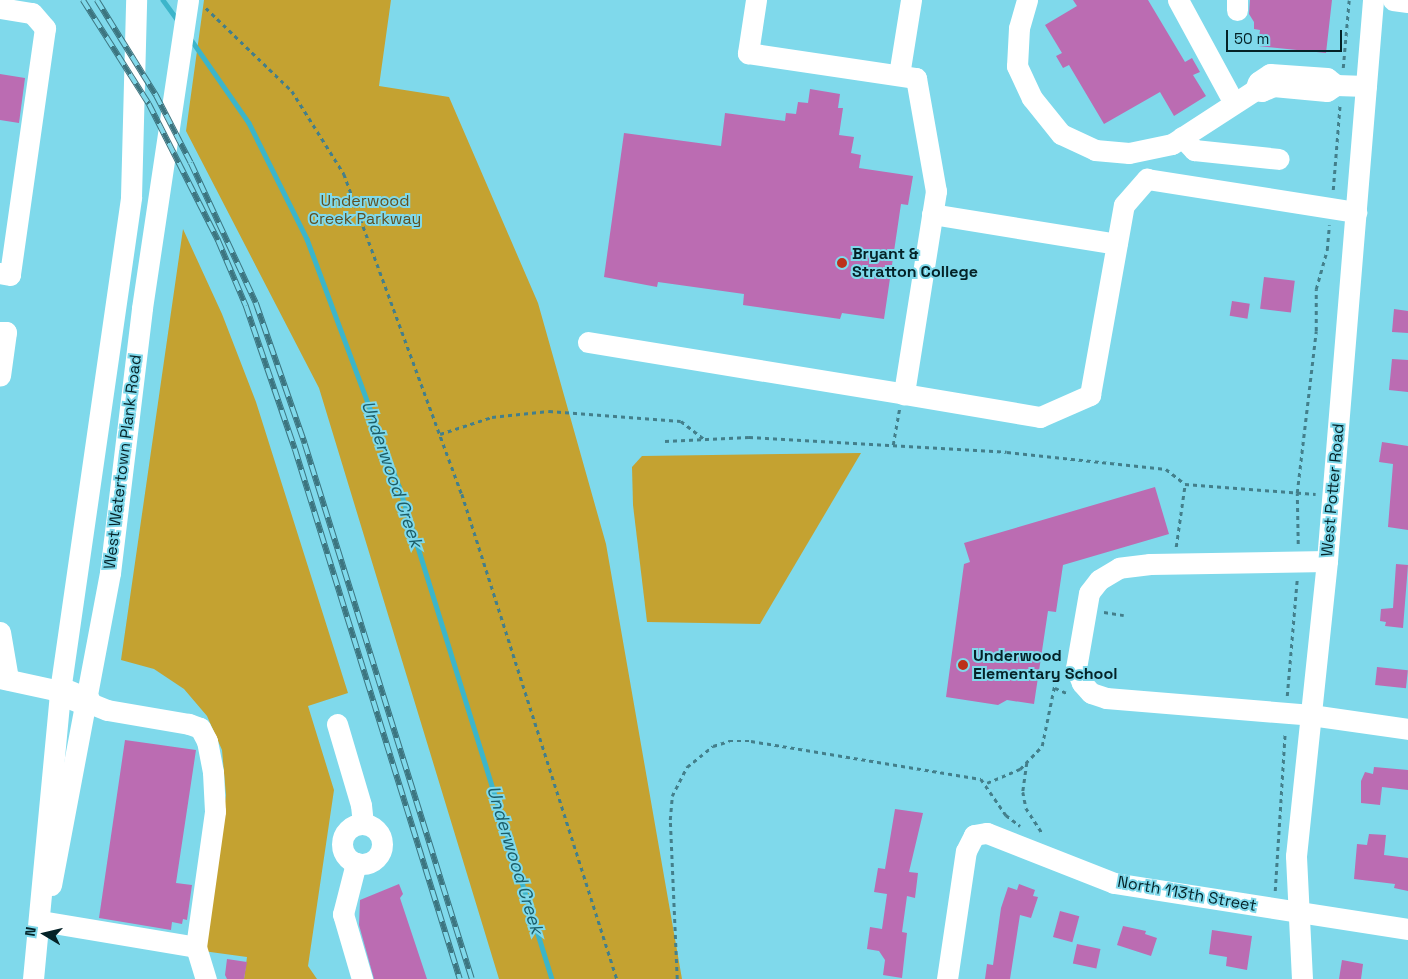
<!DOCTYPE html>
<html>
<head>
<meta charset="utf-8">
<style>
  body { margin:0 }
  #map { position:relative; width:1408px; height:979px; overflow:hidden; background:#7fd9eb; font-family:"Space Grotesk",sans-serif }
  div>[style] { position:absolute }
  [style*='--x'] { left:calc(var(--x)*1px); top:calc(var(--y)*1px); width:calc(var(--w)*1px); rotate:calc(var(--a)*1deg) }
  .green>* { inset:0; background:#c4a231 }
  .stream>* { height:4.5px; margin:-2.25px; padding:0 2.25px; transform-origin:2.25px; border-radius:2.25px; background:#3cb5ca }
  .building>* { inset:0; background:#bb6cb2; transform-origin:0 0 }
  .path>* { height:2.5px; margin-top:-1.25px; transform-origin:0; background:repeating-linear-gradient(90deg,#437f8b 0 4px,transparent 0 8px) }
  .minor>* { height:21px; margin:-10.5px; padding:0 10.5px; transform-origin:10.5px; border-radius:10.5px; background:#fff }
  .minor>.ring { margin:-10.5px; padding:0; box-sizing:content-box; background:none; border:21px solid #fff; border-radius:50% }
  .major>* { height:28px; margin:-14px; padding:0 14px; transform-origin:14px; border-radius:14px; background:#fff }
  .rail>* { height:5.5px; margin-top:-2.75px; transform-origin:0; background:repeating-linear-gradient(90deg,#7fd9eb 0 11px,#3c7580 0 22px); box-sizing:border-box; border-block:1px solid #3c7580 }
  .dots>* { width:14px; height:14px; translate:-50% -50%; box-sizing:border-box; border:2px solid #7fd9eb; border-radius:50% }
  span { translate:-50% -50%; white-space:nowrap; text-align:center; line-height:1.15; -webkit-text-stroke:4px #7fd9eb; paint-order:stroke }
  .park-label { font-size:16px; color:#5f5023 }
  .poi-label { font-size:16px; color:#042227; font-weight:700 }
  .left { translate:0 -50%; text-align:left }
  .street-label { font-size:16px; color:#042227 }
  .water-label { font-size:18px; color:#1c5d68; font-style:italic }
  .north { position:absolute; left:20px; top:909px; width:50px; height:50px; -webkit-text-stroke:4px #7fd9eb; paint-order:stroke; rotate:279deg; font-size:14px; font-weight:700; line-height:20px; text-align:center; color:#042227 }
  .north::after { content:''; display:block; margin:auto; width:18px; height:22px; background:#042227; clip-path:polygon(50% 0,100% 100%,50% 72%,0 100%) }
  .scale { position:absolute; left:1226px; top:30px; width:116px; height:22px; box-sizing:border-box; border:2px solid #042227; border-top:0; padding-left:6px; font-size:15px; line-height:18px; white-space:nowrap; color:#042227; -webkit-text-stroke:4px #7fd9eb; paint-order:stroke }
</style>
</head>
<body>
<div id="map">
  <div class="green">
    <i style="clip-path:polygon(204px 0,391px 0,379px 86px,449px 97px,538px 303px,606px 544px,682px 979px,499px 979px,319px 388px,186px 131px)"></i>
    <i style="clip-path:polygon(183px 229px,222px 314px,256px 402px,348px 693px,308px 706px,334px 790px,308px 966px,317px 979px,244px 979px,247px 957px,203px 951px,226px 795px,222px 750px,207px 716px,184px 689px,154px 669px,121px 660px)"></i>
    <i style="clip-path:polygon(861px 453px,760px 624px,647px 622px,633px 505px,632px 467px,642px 456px)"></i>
  </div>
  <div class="stream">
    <i style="--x:163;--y:0;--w:26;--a:54"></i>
    <i style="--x:190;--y:38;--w:103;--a:55.2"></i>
    <i style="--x:249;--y:123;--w:130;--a:63.4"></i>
    <i style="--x:307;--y:239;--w:264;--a:69.6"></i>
    <i style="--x:399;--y:486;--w:516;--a:72.76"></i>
  </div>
  <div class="building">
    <i style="clip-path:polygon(1073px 0,1148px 0,1185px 62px,1192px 58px,1200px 72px,1193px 75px,1206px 96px,1174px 116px,1160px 92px,1104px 124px,1069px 65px,1063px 68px,1056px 56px,1062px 53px,1045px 25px,1077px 6px)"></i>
    <i style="clip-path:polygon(1250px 0,1332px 0,1326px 53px,1258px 46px,1260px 30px,1254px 29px,1254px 22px,1249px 14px)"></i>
    <i style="clip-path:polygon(0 74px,25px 78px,19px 123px,0 120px)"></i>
    <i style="clip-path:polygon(810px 89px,840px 94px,838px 108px,843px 108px,839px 135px,854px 137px,851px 153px,861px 155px,859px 168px,913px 176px,908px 205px,901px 204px,884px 319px,842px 313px,840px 319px,743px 305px,744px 294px,658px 282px,657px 287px,604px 277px,624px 133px,721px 146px,725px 113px,785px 121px,786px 113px,796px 114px,798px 102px,808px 103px)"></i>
    <i style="left:1264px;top:277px;width:31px;height:32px;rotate:7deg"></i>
    <i style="left:1232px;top:301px;width:18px;height:15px;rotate:9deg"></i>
    <i style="clip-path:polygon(1394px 309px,1408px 311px,1408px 333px,1392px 332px)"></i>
    <i style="clip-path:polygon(1392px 359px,1408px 360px,1408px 392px,1389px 390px)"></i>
    <i style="clip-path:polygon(1382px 442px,1408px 446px,1408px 530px,1388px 527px,1393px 464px,1379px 462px)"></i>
    <i style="clip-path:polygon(1155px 487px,1169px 534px,1063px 565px,1056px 612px,1048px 611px,1034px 704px,1007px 700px,998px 705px,946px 697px,964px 564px,970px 562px,964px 543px)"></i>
    <i style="clip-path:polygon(1396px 564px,1408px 565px,1403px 628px,1385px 626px,1386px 622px,1380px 621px,1381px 609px,1393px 608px)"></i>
    <i style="left:1377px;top:667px;width:31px;height:18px;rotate:6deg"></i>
    <i style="clip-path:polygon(125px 740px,196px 750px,176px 883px,192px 885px,187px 920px,183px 919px,182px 924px,172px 922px,171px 930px,99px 918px)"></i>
    <i style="clip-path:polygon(1374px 767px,1408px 770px,1408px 790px,1382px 787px,1380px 805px,1361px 803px,1361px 781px,1365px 772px,1373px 774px)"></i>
    <i style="clip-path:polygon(895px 809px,923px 813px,909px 872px,918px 873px,915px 898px,907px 896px,902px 932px,907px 933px,902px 978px,883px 975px,885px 960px,879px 951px,867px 949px,870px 927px,882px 929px,887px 894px,874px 892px,878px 868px,885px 869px)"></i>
    <i style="clip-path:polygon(1369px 834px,1386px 835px,1384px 855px,1408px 858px,1408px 891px,1394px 888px,1395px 884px,1354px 879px,1357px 844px,1367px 845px)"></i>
    <i style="clip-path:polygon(399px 884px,403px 894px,400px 898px,427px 979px,374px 979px,359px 925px,360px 900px)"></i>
    <i style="clip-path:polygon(1019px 884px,1035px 890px,1033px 896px,1038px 897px,1031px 918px,1020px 915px,1010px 979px,985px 979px,987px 964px,993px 965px,1001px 908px,1008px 887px,1017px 890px)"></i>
    <i style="left:1060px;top:911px;width:20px;height:27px;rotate:15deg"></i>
    <i style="clip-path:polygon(1123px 926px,1146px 931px,1145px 934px,1157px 938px,1151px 956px,1117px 945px)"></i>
    <i style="clip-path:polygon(1212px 930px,1252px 936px,1247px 970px,1226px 966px,1227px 957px,1209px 954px)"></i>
    <i style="left:1077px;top:944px;width:24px;height:20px;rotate:12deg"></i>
    <i style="clip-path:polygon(227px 959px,247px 962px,244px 979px,227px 979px,225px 975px)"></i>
    <i style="clip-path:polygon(1342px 960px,1363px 964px,1361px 979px,1339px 979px)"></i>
  </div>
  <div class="path">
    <i style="--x:206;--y:8;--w:120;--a:44"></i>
    <i style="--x:292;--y:91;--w:98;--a:57.9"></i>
    <i style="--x:344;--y:174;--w:341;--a:69.8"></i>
    <i style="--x:462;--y:494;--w:509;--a:72.28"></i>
    <i style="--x:1343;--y:68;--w:68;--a:-85"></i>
    <i style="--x:1333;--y:190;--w:87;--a:-85.4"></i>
    <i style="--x:440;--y:434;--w:55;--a:-18.1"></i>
    <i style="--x:492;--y:417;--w:57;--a:-6"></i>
    <i style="--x:549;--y:411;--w:132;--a:4.3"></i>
    <i style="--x:681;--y:421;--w:29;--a:38"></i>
    <i style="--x:665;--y:441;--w:84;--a:-2.7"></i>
    <i style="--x:749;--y:437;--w:258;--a:3.3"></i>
    <i style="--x:1007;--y:452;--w:160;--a:6.1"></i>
    <i style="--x:1166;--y:469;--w:24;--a:38"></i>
    <i style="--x:1185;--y:484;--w:131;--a:4.4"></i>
    <i style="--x:893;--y:445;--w:36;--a:-80"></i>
    <i style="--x:1298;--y:544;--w:51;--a:-91.1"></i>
    <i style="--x:1297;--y:493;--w:163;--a:-83.3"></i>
    <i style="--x:1316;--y:331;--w:42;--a:-90"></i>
    <i style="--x:1316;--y:289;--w:41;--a:-74.2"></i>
    <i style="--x:1327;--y:250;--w:25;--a:-85"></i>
    <i style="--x:1176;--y:547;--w:64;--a:-81.9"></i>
    <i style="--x:1104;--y:612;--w:20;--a:9"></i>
    <i style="--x:1055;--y:688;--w:13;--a:23"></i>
    <i style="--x:1287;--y:696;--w:116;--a:-85.1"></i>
    <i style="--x:1027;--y:763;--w:29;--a:98"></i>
    <i style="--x:1023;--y:792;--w:16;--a:79"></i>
    <i style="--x:1026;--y:808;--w:31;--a:57"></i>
    <i style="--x:987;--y:783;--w:36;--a:-23"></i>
    <i style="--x:1020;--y:769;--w:32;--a:-46"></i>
    <i style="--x:1042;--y:746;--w:75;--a:-78.4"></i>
    <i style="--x:1275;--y:891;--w:159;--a:-86.4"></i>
    <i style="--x:677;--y:979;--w:159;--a:-92.5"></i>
    <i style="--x:670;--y:820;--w:24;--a:-85"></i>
    <i style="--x:672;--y:796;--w:33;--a:-63"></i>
    <i style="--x:687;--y:767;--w:33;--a:-39"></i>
    <i style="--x:713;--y:746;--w:17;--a:-17"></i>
    <i style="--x:729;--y:741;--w:22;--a:0"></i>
    <i style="--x:751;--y:741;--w:233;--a:9.4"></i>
    <i style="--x:981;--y:779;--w:44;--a:55.2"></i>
    <i style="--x:1006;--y:815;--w:18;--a:38"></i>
  </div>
  <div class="minor">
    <i style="--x:756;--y:0;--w:54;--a:98.6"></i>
    <i style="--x:748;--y:53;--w:170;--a:8.5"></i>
    <i style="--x:916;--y:78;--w:115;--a:80"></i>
    <i style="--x:936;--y:191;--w:206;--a:99"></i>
    <i style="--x:904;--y:394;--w:138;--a:9.6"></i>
    <i style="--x:1040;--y:417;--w:55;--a:-23.7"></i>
    <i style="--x:1090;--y:395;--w:193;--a:-79.9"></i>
    <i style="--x:1124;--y:205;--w:35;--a:-49"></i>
    <i style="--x:1147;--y:179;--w:212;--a:9"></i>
    <i style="--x:1027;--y:0;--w:29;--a:106"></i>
    <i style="--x:1019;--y:28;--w:38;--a:93"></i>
    <i style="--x:1017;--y:66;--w:35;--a:65"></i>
    <i style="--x:1032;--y:98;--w:46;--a:51.1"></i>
    <i style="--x:1061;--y:134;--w:38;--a:25"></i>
    <i style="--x:1095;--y:150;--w:34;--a:5"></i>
    <i style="--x:1129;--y:153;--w:44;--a:-11.8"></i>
    <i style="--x:1172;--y:144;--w:99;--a:-33"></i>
    <i style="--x:1178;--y:0;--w:117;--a:61.5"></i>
    <i style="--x:1393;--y:0;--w:15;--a:8"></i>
    <i style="--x:0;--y:8;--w:32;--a:9"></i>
    <i style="--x:32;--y:13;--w:20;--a:49"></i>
    <i style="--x:45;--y:28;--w:249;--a:98.1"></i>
    <i style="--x:10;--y:275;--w:10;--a:-169"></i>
    <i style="--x:1237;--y:10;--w:10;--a:-90"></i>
    <i style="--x:899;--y:75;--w:76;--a:-80.9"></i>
    <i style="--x:1336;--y:85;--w:11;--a:-142"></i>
    <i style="--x:1327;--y:78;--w:57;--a:-176"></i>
    <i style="--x:1270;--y:74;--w:14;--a:146"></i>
    <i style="--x:1258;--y:82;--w:9;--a:111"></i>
    <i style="--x:1255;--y:90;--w:7;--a:8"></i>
    <i style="--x:1262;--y:91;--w:12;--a:-24"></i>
    <i style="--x:1273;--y:86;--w:54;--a:5.3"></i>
    <i style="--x:1327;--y:91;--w:11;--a:-34"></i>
    <i style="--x:1336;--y:85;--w:30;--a:2"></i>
    <i style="--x:1182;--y:137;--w:18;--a:47"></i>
    <i style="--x:1194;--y:150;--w:85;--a:6"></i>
    <i style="--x:932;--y:214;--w:187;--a:9.2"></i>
    <i style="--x:0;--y:332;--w:6;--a:0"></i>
    <i style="--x:6;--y:332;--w:44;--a:97.8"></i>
    <i style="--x:588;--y:342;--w:320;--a:9.3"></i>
    <i style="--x:1327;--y:561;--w:177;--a:179"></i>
    <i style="--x:1150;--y:564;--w:31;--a:173"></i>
    <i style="--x:1119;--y:568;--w:23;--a:149"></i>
    <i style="--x:1099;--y:580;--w:16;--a:128"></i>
    <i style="--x:1089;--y:593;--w:76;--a:99.8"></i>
    <i style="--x:1076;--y:668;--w:16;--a:68"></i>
    <i style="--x:1082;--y:683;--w:13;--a:48"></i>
    <i style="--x:1091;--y:693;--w:16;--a:18"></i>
    <i style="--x:1106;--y:698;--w:206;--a:4.7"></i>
    <i style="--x:1311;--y:715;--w:98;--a:8.2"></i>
    <i style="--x:0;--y:632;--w:48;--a:80.3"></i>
    <i style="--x:0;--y:678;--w:61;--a:12.2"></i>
    <i style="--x:337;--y:724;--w:84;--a:73.5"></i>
    <i style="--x:361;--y:805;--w:19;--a:84"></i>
    <i class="ring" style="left:342px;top:824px;width:19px;height:19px"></i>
    <i style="--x:356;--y:863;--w:53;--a:104.3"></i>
    <i style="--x:343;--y:914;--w:68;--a:73.7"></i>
    <i style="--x:51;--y:885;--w:318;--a:-79.3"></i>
    <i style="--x:110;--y:573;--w:267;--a:-83.1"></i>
    <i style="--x:142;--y:308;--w:311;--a:-81.5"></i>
    <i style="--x:41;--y:921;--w:157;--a:9.5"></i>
    <i style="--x:196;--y:947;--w:137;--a:-82"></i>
    <i style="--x:215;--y:811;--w:39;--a:-93"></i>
    <i style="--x:213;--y:772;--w:32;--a:-101"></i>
    <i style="--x:207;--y:741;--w:15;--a:-118"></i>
    <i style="--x:200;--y:728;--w:12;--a:-160"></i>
    <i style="--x:189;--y:724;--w:83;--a:-170.3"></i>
    <i style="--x:107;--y:710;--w:22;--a:-158"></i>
    <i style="--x:196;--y:947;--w:34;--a:73"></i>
    <i style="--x:33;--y:979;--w:289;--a:-84.6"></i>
    <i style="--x:60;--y:691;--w:499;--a:-81.8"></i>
    <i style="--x:131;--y:197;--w:197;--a:-88.5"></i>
    <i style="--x:947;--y:979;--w:129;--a:-81.6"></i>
    <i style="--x:966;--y:851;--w:18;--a:-63"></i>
    <i style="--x:974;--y:835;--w:13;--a:-9"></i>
    <i style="--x:987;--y:833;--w:136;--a:21.5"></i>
    <i style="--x:1114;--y:883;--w:298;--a:8.9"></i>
    <i style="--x:1302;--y:979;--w:123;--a:-92.8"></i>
    <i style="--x:1296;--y:856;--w:297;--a:-84"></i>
    <i style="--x:1327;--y:561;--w:563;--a:-85.31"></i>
  </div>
  <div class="major">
    <i style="--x:60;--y:691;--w:29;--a:22"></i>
  </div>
  <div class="rail">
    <i style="--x:83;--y:0;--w:123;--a:57.6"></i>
    <i style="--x:149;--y:104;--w:153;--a:63.1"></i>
    <i style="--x:218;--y:240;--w:72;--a:67"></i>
    <i style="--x:246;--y:306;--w:151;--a:71.1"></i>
    <i style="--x:295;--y:449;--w:555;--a:72.71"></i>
    <i style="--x:97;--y:0;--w:112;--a:58.2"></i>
    <i style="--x:156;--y:95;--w:76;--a:62.8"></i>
    <i style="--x:191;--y:163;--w:154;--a:65.1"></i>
    <i style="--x:256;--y:303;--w:149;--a:70.8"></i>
    <i style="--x:305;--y:444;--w:560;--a:72.66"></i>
  </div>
  <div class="dots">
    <i style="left:842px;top:263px;background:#bc301b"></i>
    <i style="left:963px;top:665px;background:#bc301b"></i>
  </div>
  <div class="park-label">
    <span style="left:365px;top:210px">Underwood<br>Creek Parkway</span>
  </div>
  <div class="poi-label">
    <span class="left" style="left:852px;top:263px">Bryant &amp;<br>Stratton College</span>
    <span class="left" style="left:973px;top:665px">Underwood<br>Elementary School</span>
  </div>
  <div class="street-label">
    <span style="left:123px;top:462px;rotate:-83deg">West Watertown Plank Road</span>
    <span style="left:1333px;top:490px;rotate:-85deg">West Potter Road</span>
    <span style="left:1187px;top:894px;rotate:10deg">North 113th Street</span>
  </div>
  <div class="water-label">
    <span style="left:392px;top:474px;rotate:71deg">Underwood Creek</span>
    <span style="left:515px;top:860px;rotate:73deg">Underwood Creek</span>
  </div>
  <div class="north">N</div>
  <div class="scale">50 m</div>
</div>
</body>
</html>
